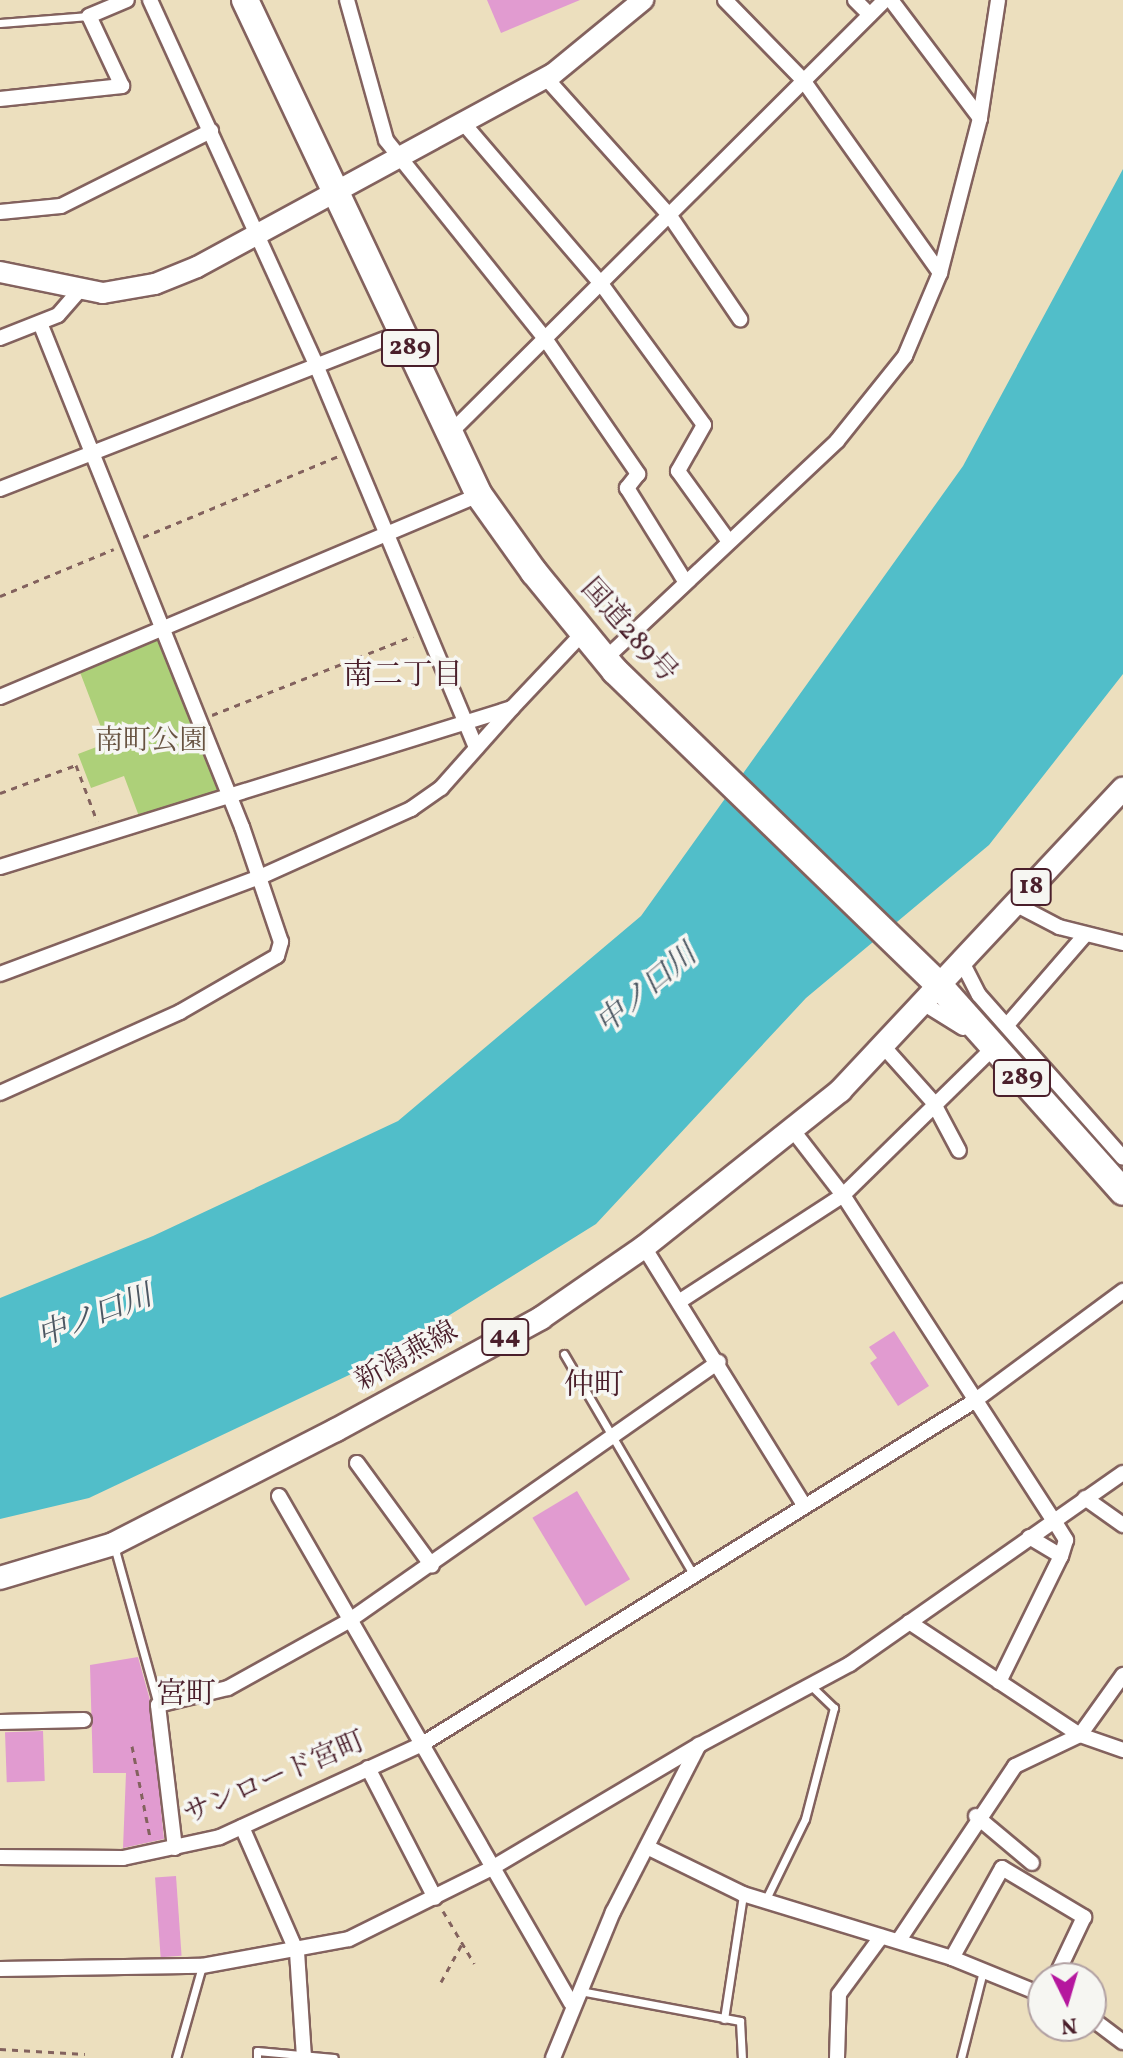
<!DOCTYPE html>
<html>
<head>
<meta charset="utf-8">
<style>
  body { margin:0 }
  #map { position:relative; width:1123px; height:2058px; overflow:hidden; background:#ecdfbe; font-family:Vollkorn,"Noto Serif JP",serif }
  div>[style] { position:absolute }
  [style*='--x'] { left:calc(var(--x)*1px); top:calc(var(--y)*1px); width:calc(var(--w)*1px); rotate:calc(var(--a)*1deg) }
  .green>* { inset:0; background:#add079 }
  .water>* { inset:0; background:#51bec9 }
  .building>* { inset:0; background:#e19bd0; transform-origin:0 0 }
  .path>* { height:3px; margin-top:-1.5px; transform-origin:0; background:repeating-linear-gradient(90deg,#83625e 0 6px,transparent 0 12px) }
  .roads { filter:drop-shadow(2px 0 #83625e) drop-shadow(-2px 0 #83625e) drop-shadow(0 2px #83625e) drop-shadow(0 -2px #83625e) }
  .lane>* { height:7px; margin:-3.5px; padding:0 3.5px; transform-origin:3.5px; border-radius:3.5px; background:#fff }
  .street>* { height:14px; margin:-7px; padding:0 7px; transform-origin:7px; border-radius:7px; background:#fff }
  .secondary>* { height:20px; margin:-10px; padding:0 10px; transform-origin:10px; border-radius:10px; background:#fff }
  .primary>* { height:22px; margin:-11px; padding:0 11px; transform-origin:11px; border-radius:11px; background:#fff }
  .highway>* { height:26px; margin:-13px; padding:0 13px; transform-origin:13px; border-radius:13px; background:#fff }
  span { translate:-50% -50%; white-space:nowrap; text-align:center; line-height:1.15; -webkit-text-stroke:7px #f6f6f2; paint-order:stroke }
  .shield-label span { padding:2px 6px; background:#f6f6f2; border:2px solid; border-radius:6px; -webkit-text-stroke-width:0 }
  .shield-label { font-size:26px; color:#4a1f2b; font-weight:700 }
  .street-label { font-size:28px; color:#4a1f2b }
  .park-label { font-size:28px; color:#685442 }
  .neighbourhood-label { font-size:30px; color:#4a1f2b }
  .water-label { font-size:30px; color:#4c5762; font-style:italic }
  .north { position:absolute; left:1027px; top:1962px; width:80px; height:80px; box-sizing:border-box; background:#f6f6f2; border:2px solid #b1a0a2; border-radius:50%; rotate:175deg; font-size:22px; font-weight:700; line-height:32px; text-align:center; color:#4a1f2b }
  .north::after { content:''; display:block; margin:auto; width:28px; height:36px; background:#b5179e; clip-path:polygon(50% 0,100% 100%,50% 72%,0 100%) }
</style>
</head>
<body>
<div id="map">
  <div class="green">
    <i style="clip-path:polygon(158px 637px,218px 790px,140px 819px,124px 776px,91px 788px,78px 754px,107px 743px,78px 667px)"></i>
  </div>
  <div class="water">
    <i style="clip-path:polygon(1123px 169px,1123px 674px,989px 845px,806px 998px,596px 1224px,366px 1367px,89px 1498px,0 1519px,0 1298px,153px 1236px,398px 1121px,641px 916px,963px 466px)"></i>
  </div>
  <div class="building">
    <i style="clip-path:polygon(487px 0,580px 0,501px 33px)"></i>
    <i style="clip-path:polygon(894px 1331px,929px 1386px,898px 1406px,870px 1363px,877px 1358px,869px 1347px)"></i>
    <i style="left:577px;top:1491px;width:103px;height:52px;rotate:59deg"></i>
    <i style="clip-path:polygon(138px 1657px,150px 1700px,164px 1839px,123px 1848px,126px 1773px,93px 1773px,90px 1665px)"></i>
    <i style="left:43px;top:1731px;width:50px;height:38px;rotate:88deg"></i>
    <i style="left:176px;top:1876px;width:80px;height:21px;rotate:86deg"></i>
  </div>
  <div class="path">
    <i style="--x:143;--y:537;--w:212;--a:-22.5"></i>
    <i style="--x:0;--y:596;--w:123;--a:-22.4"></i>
    <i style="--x:212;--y:715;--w:216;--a:-21.5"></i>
    <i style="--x:0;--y:793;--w:81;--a:-20.2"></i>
    <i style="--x:76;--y:765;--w:60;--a:69.4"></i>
    <i style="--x:132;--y:1746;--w:93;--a:78.8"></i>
    <i style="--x:443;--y:1911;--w:61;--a:59.2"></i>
    <i style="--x:441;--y:1982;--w:46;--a:-61.2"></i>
    <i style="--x:0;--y:2049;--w:85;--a:3.4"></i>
  </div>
  <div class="roads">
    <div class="lane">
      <i style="--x:0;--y:23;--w:89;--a:-4.5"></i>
      <i style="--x:564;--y:1354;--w:255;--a:59.6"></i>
      <i style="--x:114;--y:1546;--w:165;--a:74.5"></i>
      <i style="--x:765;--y:1901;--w:91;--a:-64"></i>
      <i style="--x:805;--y:1819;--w:115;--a:-75.4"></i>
      <i style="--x:834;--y:1708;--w:30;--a:-136"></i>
      <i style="--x:580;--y:1991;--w:163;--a:10.6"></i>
      <i style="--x:740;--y:2021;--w:37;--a:87"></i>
      <i style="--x:724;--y:2019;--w:125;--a:-81.3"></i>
      <i style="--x:176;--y:2058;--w:96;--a:-74.2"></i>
      <i style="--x:257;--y:2058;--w:7;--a:-90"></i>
      <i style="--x:257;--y:2051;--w:77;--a:5.2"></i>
      <i style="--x:961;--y:2058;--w:90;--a:-75.8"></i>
    </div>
    <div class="street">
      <i style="--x:150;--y:0;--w:401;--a:65.5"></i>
      <i style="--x:316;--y:365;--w:415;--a:67.3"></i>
      <i style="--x:347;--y:0;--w:145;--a:74.4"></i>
      <i style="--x:386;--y:140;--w:256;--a:51.3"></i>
      <i style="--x:546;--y:340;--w:163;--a:55.5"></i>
      <i style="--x:638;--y:474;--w:18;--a:128"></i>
      <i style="--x:627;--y:488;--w:110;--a:58.1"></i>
      <i style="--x:725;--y:0;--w:112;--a:45.7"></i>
      <i style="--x:803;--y:80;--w:237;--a:54.6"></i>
      <i style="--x:855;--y:0;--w:21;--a:45"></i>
      <i style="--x:891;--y:0;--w:148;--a:53"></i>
      <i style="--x:546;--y:78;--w:186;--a:48.1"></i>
      <i style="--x:670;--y:216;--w:125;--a:55.8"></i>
      <i style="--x:0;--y:99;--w:123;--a:-6.1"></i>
      <i style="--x:122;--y:86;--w:77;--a:-115.2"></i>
      <i style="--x:89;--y:16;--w:41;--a:-22.8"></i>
      <i style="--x:465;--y:125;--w:211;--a:49.4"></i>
      <i style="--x:602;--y:285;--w:173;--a:53.9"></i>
      <i style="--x:704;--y:425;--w:53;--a:119.5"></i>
      <i style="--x:678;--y:471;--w:84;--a:54.2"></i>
      <i style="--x:0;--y:212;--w:61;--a:-5.6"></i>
      <i style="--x:61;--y:206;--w:168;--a:-26.6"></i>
      <i style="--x:0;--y:338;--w:62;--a:-21.6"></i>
      <i style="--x:58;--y:315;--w:33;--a:-49"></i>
      <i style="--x:450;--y:433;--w:614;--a:-44.87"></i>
      <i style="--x:0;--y:489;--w:433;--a:-21.3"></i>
      <i style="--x:604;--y:660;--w:320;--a:-43.2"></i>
      <i style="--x:837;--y:441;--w:109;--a:-51.3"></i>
      <i style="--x:905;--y:356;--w:90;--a:-67.1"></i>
      <i style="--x:940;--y:273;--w:160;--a:-75.5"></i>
      <i style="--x:980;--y:118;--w:119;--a:-81.3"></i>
      <i style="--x:0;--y:697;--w:520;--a:-22.87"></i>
      <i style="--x:0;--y:867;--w:536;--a:-17.25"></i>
      <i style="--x:512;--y:708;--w:102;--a:-46.6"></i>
      <i style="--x:1015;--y:904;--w:50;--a:27.6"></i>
      <i style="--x:1059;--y:927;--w:66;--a:14"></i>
      <i style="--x:961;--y:960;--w:39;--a:63"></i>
      <i style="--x:979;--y:995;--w:217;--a:48.5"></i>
      <i style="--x:0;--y:974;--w:278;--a:-20.5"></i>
      <i style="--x:260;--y:877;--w:166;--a:-24.2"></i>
      <i style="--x:411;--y:809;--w:37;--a:-35"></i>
      <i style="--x:441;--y:788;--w:107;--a:-48.4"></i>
      <i style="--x:923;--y:1003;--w:47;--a:32"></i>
      <i style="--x:1007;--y:1025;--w:118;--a:-49.1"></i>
      <i style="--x:883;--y:1046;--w:75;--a:48.2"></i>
      <i style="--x:933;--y:1102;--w:55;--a:62"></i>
      <i style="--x:0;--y:1093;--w:197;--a:-24.2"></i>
      <i style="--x:180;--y:1012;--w:112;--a:-30"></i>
      <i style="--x:277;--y:956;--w:15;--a:-74"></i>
      <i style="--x:281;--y:942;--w:121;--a:-108.7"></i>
      <i style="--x:242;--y:827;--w:543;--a:-111.84"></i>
      <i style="--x:795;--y:1133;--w:78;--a:52.3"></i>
      <i style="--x:843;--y:1195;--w:386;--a:57.1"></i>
      <i style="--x:1053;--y:1519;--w:25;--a:58"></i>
      <i style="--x:1066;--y:1540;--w:17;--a:107"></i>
      <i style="--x:644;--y:1247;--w:304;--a:58.2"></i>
      <i style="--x:680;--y:1301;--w:194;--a:-33"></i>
      <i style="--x:843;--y:1195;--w:202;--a:-44.4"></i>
      <i style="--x:357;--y:1463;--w:127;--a:53.9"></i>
      <i style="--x:279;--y:1496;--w:585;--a:60.06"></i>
      <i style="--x:1085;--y:1498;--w:47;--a:35.4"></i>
      <i style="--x:909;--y:1622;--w:205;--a:33.5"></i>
      <i style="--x:1080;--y:1735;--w:46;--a:19.2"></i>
      <i style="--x:999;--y:1682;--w:140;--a:-63.8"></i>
      <i style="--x:1061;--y:1556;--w:37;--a:-149"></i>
      <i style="--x:0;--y:1722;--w:84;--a:-1.4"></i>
      <i style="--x:368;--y:1768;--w:146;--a:62.7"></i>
      <i style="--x:976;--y:1816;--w:73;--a:40"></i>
      <i style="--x:242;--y:1827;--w:137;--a:66.3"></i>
      <i style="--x:297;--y:1952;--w:106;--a:86.2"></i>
      <i style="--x:647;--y:1847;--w:107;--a:26.1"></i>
      <i style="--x:743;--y:1894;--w:219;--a:17"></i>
      <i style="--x:952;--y:1958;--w:98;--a:22.1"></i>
      <i style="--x:175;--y:1848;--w:144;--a:-96.8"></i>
      <i style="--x:158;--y:1705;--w:72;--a:-13.7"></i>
      <i style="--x:228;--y:1688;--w:140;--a:-29.1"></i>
      <i style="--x:350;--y:1620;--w:450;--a:-35"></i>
      <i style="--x:0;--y:1857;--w:123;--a:0.5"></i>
      <i style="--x:123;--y:1858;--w:99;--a:-12.2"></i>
      <i style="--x:220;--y:1837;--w:225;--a:-24.7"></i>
      <i style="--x:424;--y:1743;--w:646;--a:-31.85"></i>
      <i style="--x:973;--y:1402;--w:187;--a:-36.5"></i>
      <i style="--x:899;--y:1940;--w:209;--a:-56.3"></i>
      <i style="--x:1015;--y:1766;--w:72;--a:-25.5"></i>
      <i style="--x:1080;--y:1735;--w:74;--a:-54.4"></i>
      <i style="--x:952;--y:1958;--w:103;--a:-60.9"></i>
      <i style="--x:1002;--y:1868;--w:96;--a:30.9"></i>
      <i style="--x:1084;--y:1917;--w:68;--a:115.4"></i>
      <i style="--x:0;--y:1969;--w:202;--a:-0.9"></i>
      <i style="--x:202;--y:1966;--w:149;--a:-10.4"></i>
      <i style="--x:349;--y:1939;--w:160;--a:-26.4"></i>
      <i style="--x:492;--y:1868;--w:241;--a:-30.7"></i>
      <i style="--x:1091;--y:2018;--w:40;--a:37"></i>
      <i style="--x:553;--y:2058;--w:158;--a:-67.7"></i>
      <i style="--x:613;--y:1912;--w:188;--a:-62.8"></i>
      <i style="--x:699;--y:1745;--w:171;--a:-28.2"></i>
      <i style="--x:850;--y:1664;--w:333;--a:-35"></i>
      <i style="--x:837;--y:2058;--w:64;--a:-88.2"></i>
      <i style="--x:839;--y:1994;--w:71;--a:-53.6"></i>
    </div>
    <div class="secondary">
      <i style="--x:0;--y:272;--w:105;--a:11.5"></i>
      <i style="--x:103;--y:293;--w:53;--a:-9.8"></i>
      <i style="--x:155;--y:284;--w:45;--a:-22"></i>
      <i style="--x:197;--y:267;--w:405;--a:-28.5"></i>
      <i style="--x:553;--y:74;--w:117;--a:-39.4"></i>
    </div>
    <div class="primary">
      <i style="--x:0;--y:1578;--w:118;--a:-16.7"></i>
      <i style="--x:113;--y:1544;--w:250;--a:-27.1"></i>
      <i style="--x:336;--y:1430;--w:234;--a:-28.6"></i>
      <i style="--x:541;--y:1318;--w:125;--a:-34.6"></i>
      <i style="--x:644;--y:1247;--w:251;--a:-38.5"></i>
      <i style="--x:840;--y:1091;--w:414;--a:-46.9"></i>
    </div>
    <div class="highway">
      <i style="--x:245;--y:0;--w:548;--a:64.7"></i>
      <i style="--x:479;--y:495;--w:95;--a:54.5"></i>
      <i style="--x:534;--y:572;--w:128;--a:50.7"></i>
      <i style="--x:615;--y:671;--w:450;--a:44.1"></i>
      <i style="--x:938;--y:984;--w:278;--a:48.3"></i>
    </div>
  </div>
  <div class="shield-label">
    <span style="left:410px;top:348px">289</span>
    <span style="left:1031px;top:887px">18</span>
    <span style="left:1022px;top:1078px">289</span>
    <span style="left:505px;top:1337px">44</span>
  </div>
  <div class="street-label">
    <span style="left:628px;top:631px;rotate:48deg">国道289号</span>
    <span style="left:407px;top:1357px;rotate:-29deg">新潟燕線</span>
    <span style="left:275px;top:1779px;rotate:-23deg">サンロード宮町</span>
  </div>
  <div class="park-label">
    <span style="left:151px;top:742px">南町公園</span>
  </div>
  <div class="neighbourhood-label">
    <span style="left:403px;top:676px">南二丁目</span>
    <span style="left:594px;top:1386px">仲町</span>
    <span style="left:186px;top:1695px">宮町</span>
  </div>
  <div class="water-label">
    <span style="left:647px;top:990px;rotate:-40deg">中ノ口川</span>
    <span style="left:95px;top:1317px;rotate:-21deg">中ノ口川</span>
  </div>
  <div class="north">N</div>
</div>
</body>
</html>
